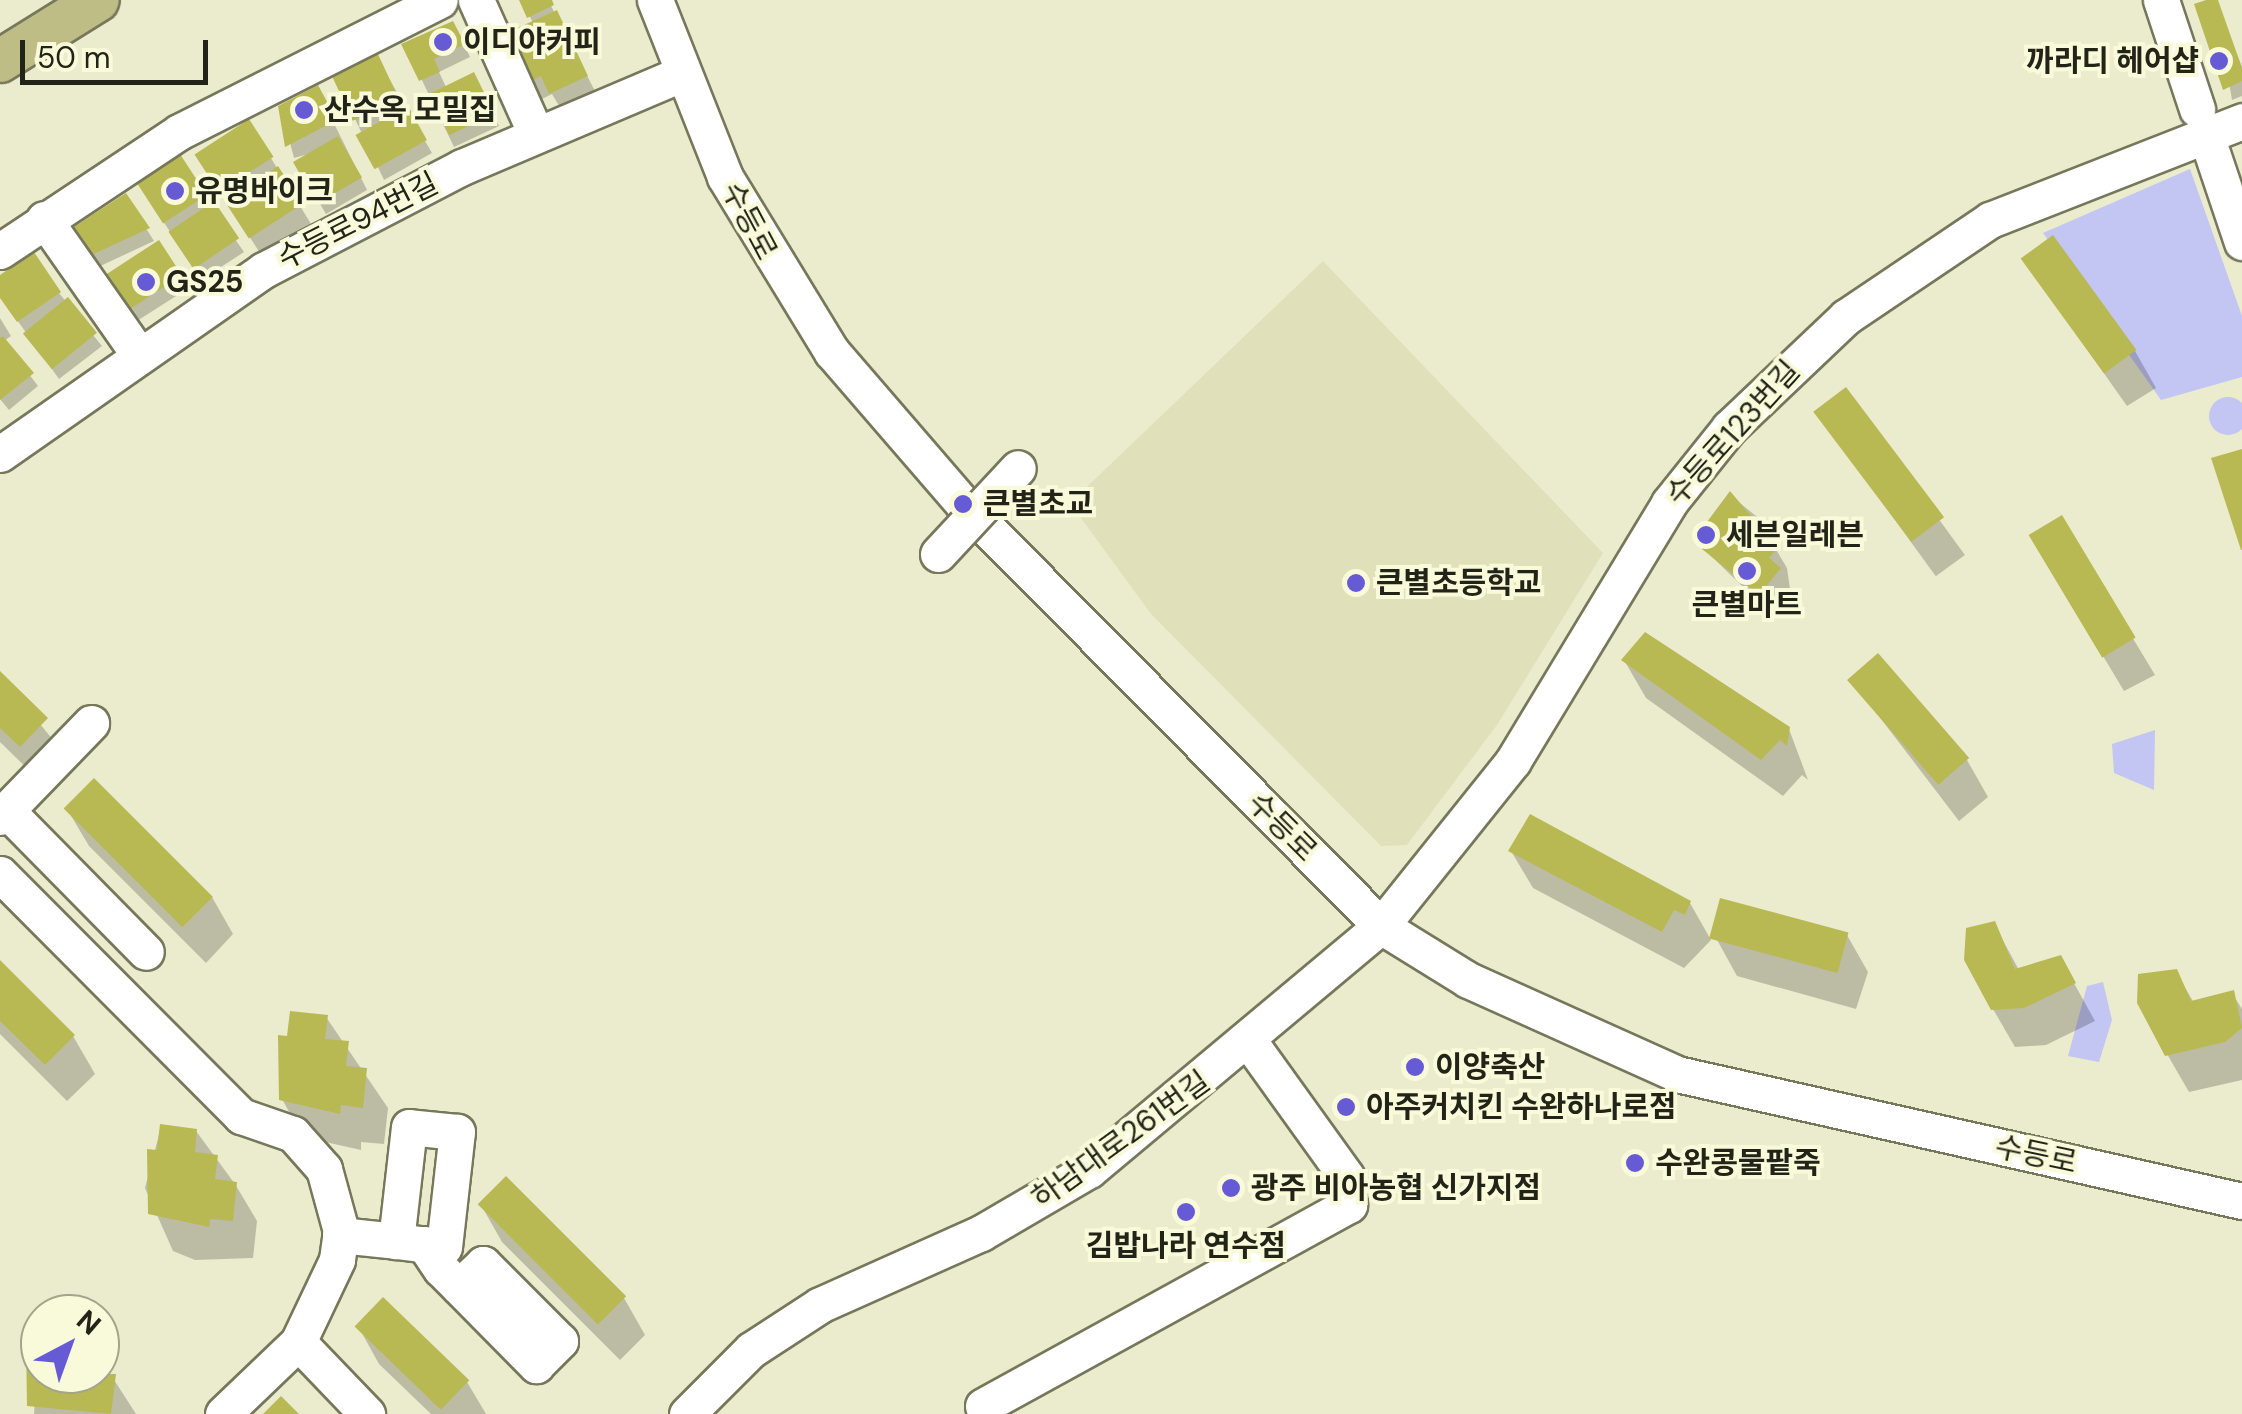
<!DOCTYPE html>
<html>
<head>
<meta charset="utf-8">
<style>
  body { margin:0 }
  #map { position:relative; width:2242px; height:1414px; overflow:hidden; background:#ebeccd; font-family:"DM Sans","Noto Sans KR",sans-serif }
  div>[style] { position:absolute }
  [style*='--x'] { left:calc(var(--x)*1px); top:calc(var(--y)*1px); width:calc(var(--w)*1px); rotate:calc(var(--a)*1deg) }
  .built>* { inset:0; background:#e0e1ba }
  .green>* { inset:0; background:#c3c5f3 }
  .round { border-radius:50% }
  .shadow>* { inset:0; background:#0003; transform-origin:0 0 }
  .building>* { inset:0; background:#b9b954; transform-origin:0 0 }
  .roads { filter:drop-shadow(2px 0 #76775b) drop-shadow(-2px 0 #76775b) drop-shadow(0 2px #76775b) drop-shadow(0 -2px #76775b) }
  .minor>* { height:35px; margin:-17.5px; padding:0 17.5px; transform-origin:17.5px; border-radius:17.5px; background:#fff }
  .major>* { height:42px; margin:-21px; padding:0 21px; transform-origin:21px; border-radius:21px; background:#bebd85 }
  .bridges { filter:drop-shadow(2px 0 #76775b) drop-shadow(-2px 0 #76775b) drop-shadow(0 2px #76775b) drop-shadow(0 -2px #76775b) }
  .minor-bridge>* { height:35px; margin:-17.5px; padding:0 17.5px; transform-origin:17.5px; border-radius:17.5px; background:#fff }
  .dots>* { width:28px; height:28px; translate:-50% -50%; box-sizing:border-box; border:5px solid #f8fada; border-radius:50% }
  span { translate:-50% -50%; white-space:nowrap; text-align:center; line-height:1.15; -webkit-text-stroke:8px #f8fada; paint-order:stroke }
  .poi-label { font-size:30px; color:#232418; font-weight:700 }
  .left { translate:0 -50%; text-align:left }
  .right { translate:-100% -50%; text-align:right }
  .street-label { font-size:30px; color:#232418 }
  .north { position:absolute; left:20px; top:1294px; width:100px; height:100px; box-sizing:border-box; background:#f8fada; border:2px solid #a3a48c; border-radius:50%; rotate:41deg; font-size:28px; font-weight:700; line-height:40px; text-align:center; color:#232418 }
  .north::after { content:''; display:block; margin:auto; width:35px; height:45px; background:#665bd4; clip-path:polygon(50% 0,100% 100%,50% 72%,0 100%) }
  .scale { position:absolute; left:20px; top:40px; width:188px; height:45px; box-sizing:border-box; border:5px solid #232418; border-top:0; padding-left:12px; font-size:30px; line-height:35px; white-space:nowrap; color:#232418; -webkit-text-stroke:8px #f8fada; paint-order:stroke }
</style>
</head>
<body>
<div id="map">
  <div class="built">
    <i style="clip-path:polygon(1323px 261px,1603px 553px,1497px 725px,1407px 845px,1381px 846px,1151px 614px,1070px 503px)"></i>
  </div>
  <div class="green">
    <i style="clip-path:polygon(2190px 169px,2242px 316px,2242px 377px,2161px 400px,2043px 233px)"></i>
    <i class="round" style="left:2209px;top:397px;width:38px;height:38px"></i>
    <i style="clip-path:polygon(2155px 730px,2154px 790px,2114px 773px,2112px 744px)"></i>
    <i style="clip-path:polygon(2103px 982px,2112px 1020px,2099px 1062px,2068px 1056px,2087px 986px)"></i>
  </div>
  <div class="shadow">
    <i style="clip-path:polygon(522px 0,548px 0,597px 95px,562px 111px,552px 94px,540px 100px,529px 82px,533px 23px)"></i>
    <i style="clip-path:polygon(2215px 0,2242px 67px,2242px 96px,2232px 100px)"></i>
    <i style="clip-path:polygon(463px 42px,470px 57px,439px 72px,446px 87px,480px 87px,499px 126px,454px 147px,405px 45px)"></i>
    <i style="clip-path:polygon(383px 68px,432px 153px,384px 180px,355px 119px)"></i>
    <i style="clip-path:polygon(317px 89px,367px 190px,326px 214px,296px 163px,315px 152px,294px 158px,281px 108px)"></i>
    <i style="clip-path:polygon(271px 158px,311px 224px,262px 256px,209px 175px)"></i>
    <i style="clip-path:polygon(126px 196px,154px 241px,96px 268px,80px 243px)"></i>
    <i style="clip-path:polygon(147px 196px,205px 196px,244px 252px,201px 280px)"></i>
    <i style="clip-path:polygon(158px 244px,187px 289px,137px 321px,115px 289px)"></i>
    <i style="clip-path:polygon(2024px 260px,2135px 351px,2156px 388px,2127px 406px)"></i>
    <i style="clip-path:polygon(0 278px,59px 293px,102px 346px,59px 379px,0 296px)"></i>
    <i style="clip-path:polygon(0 318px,11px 336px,4px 341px,38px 386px,9px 410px,0 399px)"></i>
    <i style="left:1845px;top:390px;width:204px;height:36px;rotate:54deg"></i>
    <i style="clip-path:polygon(1730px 495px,1756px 516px,1787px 568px,1790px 589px,1770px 613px,1709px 554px)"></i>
    <i style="clip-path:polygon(2061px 519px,2155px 675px,2124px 691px,2055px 576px)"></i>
    <i style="clip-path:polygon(1624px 660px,1789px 729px,1808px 780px,1802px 775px,1783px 796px,1646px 698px)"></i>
    <i style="clip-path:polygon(0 675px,67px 757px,42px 783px,0 742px)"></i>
    <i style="clip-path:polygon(1852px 681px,1967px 760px,1988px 797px,1959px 821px)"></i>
    <i style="clip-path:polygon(67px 809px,212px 897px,233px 934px,206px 963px,89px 846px)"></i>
    <i style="clip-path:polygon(1511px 851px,1690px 903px,1711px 940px,1684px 968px,1533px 888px)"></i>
    <i style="clip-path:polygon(1994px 924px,2019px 970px,2060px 958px,2095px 1021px,2046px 1045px,2015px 1047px,1993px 1009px)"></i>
    <i style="clip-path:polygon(1847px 935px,1868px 972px,1856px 1009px,1737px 976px,1716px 938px)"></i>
    <i style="clip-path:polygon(0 964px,73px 1036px,95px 1074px,67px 1101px,0 1034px)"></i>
    <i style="clip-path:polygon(2176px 972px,2194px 1003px,2232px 993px,2242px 1009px,2242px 1080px,2189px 1092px,2167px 1054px)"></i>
    <i style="clip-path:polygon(326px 1017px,388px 1108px,384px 1144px,361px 1142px,361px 1150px,303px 1137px,282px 1099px,290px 1039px)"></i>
    <i style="clip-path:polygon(161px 1127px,196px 1131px,235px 1184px,257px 1221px,253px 1258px,195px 1260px,173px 1251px,145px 1188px)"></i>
    <i style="clip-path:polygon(481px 1205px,624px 1298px,645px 1335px,620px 1360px,502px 1242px)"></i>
    <i style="clip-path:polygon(383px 1300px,467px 1382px,486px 1414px,431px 1414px,379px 1364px,358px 1326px)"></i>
    <i style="clip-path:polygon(40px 1322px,40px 1374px,100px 1374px,100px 1358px,136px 1414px,34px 1414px)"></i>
  </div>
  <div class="building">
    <i style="clip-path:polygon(519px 0,552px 0,554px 5px,527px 18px)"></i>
    <i style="clip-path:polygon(2206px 0,2218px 0,2242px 68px,2242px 81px,2223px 90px,2194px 4px)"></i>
    <i style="clip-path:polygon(557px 10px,588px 76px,549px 94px,541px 76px,527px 83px,504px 34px)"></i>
    <i style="clip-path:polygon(453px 21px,465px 44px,434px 59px,440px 72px,419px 81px,401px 44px)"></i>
    <i style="left:377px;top:52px;width:52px;height:51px;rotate:65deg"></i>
    <i style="left:474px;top:72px;width:46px;height:50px;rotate:64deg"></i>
    <i style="clip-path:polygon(318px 85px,337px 120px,285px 147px,278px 106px)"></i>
    <i style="left:408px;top:106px;width:39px;height:60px;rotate:61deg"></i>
    <i style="left:249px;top:119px;width:45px;height:65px;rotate:57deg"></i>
    <i style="left:338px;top:136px;width:48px;height:52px;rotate:60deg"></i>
    <i style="left:180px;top:154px;width:49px;height:52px;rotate:57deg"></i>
    <i style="left:278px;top:166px;width:45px;height:64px;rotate:57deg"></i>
    <i style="clip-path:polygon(126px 193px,150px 228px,87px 257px,69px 230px)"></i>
    <i style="left:214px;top:201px;width:45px;height:55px;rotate:56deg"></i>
    <i style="left:2053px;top:235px;width:142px;height:40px;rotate:54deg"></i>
    <i style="left:159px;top:240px;width:42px;height:65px;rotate:57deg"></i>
    <i style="clip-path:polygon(34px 252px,61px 292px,17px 322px,0 298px,0 275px)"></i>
    <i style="left:68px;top:297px;width:46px;height:58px;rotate:51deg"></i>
    <i style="clip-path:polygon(3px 336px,34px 373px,0 400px,0 338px)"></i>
    <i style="left:1846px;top:387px;width:163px;height:41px;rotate:53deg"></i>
    <i style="clip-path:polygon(2242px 449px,2242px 550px,2241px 550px,2211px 458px)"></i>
    <i style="clip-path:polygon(1730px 491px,1778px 548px,1769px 558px,1781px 568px,1759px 595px,1702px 549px,1701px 530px)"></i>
    <i style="left:2062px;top:515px;width:143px;height:39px;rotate:59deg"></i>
    <i style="clip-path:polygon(1645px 632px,1790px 727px,1787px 746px,1780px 740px,1761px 760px,1621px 660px)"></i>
    <i style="left:1878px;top:653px;width:139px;height:41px;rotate:49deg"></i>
    <i style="clip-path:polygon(0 671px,48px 718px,20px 747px,0 728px)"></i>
    <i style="left:94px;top:778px;width:168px;height:43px;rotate:45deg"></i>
    <i style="clip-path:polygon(1530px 814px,1691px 901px,1685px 915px,1674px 910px,1662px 932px,1508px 851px)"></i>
    <i style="left:1720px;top:898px;width:133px;height:42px;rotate:15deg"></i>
    <i style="clip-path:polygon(1995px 921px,2015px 969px,2061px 955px,2076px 983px,2024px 1008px,1991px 1010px,1964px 960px,1966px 928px)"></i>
    <i style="clip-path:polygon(0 960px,75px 1035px,45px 1065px,0 1021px)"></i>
    <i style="clip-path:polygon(2177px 969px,2191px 1001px,2234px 990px,2242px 1028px,2225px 1042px,2165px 1056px,2137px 1003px,2138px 974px)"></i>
    <i style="clip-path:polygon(290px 1011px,328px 1015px,325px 1039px,349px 1041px,346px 1066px,367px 1068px,363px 1108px,341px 1105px,340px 1114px,279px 1100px,278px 1035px,287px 1036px)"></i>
    <i style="clip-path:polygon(160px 1124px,197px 1129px,195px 1152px,218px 1155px,215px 1179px,237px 1182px,233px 1221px,210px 1219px,209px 1227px,148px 1214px,147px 1149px,157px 1150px)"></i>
    <i style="left:506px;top:1176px;width:170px;height:40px;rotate:45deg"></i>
    <i style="left:383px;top:1297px;width:120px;height:41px;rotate:44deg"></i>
    <i style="clip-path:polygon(37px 1323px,40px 1374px,116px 1374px,111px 1414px,27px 1406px,26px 1341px,35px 1343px)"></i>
    <i style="clip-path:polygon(281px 1396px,299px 1414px,263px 1414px)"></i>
  </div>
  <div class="roads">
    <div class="minor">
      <i style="--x:476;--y:0;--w:147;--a:65.9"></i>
      <i style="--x:655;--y:0;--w:190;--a:68.4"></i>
      <i style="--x:725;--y:177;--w:205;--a:58.6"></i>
      <i style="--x:832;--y:352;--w:201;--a:49.2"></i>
      <i style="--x:963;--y:504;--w:594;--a:45.27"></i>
      <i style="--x:1381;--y:926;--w:102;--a:31.8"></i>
      <i style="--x:1468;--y:980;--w:229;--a:24.2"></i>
      <i style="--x:1677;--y:1074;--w:579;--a:12.67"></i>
      <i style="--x:2161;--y:0;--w:115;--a:71.7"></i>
      <i style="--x:2212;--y:153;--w:94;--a:71.4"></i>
      <i style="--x:44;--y:219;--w:162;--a:55"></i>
      <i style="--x:0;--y:251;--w:215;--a:-33.6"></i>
      <i style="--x:179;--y:132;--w:292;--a:-26.8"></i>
      <i style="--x:0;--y:454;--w:322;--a:-34.9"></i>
      <i style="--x:264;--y:270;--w:223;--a:-27.5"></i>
      <i style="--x:462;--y:167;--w:238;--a:-23"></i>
      <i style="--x:6;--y:810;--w:199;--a:45.4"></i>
      <i style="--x:0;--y:817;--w:131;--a:-45.9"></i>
      <i style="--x:0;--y:874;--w:342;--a:45.1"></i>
      <i style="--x:241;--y:1116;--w:55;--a:19.1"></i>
      <i style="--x:293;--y:1134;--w:47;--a:48.5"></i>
      <i style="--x:324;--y:1169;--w:64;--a:74.7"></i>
      <i style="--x:341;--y:1231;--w:29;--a:98"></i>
      <i style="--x:337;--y:1260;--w:91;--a:115.4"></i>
      <i style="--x:298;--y:1342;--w:100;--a:46.2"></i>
      <i style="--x:340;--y:1235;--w:56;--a:6.1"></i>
      <i style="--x:396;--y:1241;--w:48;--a:7.1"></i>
      <i style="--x:444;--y:1247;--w:116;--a:-83.6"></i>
      <i style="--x:457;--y:1132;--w:48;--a:-174.1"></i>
      <i style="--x:409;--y:1127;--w:115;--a:96.5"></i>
      <i style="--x:424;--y:1244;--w:30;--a:56"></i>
      <i style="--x:441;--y:1269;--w:25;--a:45"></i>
      <i style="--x:459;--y:1287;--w:110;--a:45.4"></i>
      <i style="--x:536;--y:1365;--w:34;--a:-45"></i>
      <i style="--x:560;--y:1341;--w:109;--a:-135"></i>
      <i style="--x:483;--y:1264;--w:33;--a:136"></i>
      <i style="--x:983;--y:1406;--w:418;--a:-28.8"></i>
      <i style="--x:1349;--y:1205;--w:29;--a:-96"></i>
      <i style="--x:1346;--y:1176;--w:163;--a:-125.7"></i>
      <i style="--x:223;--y:1414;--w:104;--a:-43.8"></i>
      <i style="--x:687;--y:1414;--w:91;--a:-45"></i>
      <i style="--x:751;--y:1350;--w:82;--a:-33.1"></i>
      <i style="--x:820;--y:1305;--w:176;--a:-24.1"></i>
      <i style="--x:981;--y:1233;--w:125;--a:-30.3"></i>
      <i style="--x:1089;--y:1170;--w:381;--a:-39.9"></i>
      <i style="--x:1381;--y:926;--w:211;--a:-51.3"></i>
      <i style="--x:1513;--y:761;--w:301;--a:-58.8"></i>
      <i style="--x:1669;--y:503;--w:96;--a:-51.3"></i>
      <i style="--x:1729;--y:428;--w:161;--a:-43.5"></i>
      <i style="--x:1846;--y:317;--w:174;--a:-34"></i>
      <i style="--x:1990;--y:220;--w:271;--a:-21.4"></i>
    </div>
    <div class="major">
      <i style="--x:0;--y:61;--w:115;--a:-31.9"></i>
    </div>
  </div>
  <div class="bridges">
    <div class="minor-bridge">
      <i style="--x:938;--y:554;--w:117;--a:-47.1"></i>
    </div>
  </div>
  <div class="dots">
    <i style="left:443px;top:42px;background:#665bd4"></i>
    <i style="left:2219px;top:61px;background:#665bd4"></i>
    <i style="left:304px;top:110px;background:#665bd4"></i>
    <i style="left:175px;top:191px;background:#665bd4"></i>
    <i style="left:146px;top:282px;background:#665bd4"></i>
    <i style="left:963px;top:504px;background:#665bd4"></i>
    <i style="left:1706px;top:535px;background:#665bd4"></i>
    <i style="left:1747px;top:571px;background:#665bd4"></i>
    <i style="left:1356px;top:583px;background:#665bd4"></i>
    <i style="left:1415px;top:1067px;background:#665bd4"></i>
    <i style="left:1346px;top:1107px;background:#665bd4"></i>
    <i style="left:1635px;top:1163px;background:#665bd4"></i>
    <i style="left:1231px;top:1188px;background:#665bd4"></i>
    <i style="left:1186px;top:1212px;background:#665bd4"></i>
  </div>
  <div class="poi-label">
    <span class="left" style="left:463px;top:42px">이디야커피</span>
    <span class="right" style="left:2199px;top:61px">까라디 헤어샵</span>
    <span class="left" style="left:324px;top:110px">산수옥 모밀집</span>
    <span class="left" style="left:195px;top:191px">유명바이크</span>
    <span class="left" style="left:166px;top:282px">GS25</span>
    <span class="left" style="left:983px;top:504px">큰별초교</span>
    <span class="left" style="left:1726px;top:535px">세븐일레븐</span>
    <span class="left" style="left:1376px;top:583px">큰별초등학교</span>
    <span style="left:1747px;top:605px">큰별마트</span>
    <span class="left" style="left:1435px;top:1067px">이양축산</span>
    <span class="left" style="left:1366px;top:1107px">아주커치킨 수완하나로점</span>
    <span class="left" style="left:1655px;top:1163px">수완콩물팥죽</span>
    <span class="left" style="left:1251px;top:1188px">광주 비아농협 신가지점</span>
    <span style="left:1186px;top:1246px">김밥나라 연수점</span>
  </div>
  <div class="street-label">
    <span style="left:358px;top:221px;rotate:-27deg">수등로94번길</span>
    <span style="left:749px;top:221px;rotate:62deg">수등로</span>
    <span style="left:1733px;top:433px;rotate:-48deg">수등로123번길</span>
    <span style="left:1282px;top:827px;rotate:45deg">수등로</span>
    <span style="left:1121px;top:1140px;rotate:-36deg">하남대로261번길</span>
    <span style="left:2036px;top:1155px;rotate:12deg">수등로</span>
  </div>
  <div class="north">N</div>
  <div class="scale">50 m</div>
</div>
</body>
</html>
